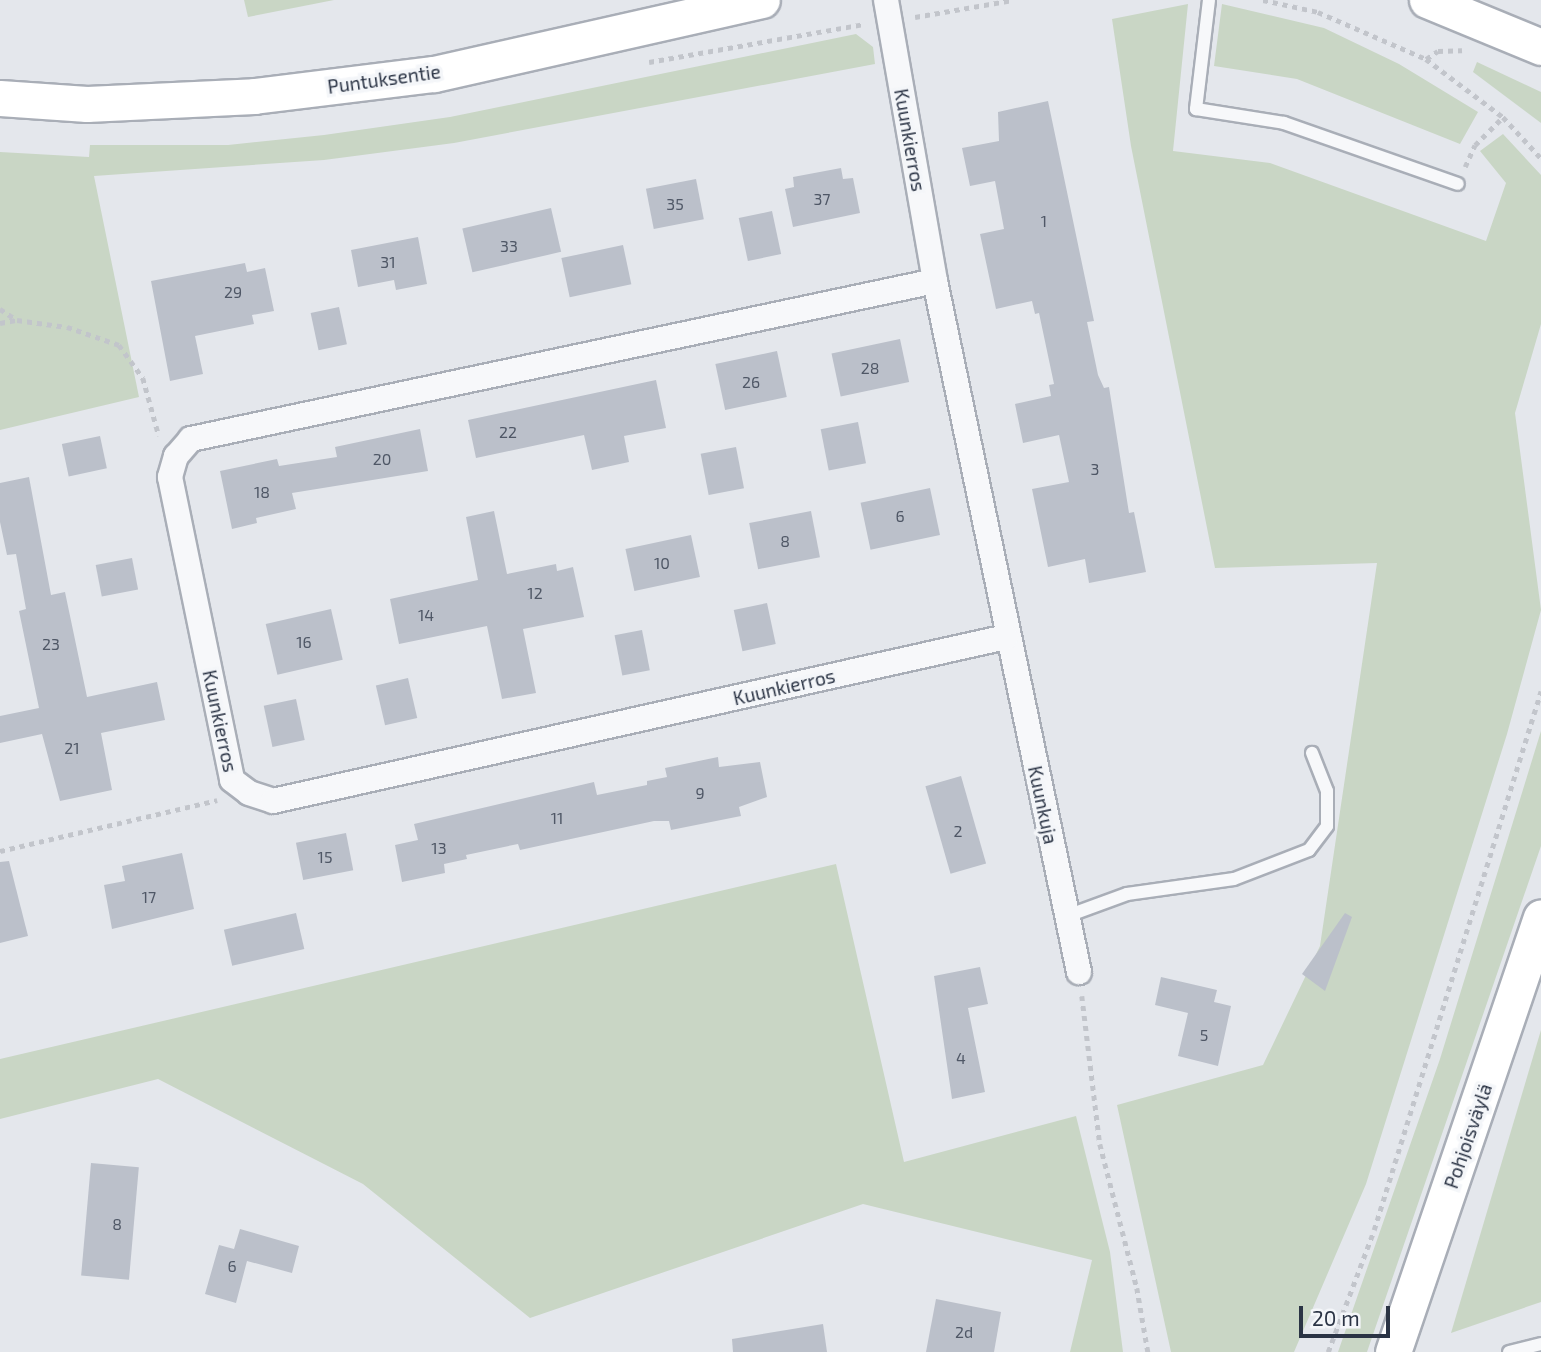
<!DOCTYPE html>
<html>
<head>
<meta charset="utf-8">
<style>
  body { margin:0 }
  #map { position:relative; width:1541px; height:1352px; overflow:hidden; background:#e4e7ec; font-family:"Exo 2",sans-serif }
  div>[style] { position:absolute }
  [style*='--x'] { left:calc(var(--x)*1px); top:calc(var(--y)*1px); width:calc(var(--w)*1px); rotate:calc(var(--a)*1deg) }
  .green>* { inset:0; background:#c9d6c5 }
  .building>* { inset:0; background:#bbc0ca; transform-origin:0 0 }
  .path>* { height:4.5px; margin-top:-2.25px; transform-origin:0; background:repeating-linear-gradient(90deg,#c2c5cb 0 5px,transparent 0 10px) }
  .roads { filter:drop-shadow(2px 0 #a9aeb7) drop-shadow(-2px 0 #a9aeb7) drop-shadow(0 2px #a9aeb7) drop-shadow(0 -2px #a9aeb7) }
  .lane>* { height:12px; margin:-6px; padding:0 6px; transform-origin:6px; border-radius:6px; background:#f7f8fa }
  .street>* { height:24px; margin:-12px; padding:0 12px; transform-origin:12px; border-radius:12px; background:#f7f8fa }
  .secondary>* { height:35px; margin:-17.5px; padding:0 17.5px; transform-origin:17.5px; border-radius:17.5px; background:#fff }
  span { translate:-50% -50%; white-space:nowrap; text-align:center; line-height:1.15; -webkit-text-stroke:7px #f4f6f9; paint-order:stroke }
  .number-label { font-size:16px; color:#4f5766 }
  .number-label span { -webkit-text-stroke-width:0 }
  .street-label { font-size:19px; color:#2b3445 }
  .scale { position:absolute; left:1299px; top:1306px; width:91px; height:32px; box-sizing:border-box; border:4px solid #2b3445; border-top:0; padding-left:9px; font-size:21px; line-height:24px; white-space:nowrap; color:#2b3445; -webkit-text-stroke:5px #f4f6f9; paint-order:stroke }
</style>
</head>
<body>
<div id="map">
  <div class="green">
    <i style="clip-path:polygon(244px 0,334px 0,248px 17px)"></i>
    <i style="clip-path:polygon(1188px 4px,1173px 151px,1270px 163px,1486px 241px,1506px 183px,1480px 151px,1503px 134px,1541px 175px,1541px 324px,1515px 413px,1541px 610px,1507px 734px,1366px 1184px,1294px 1352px,1171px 1352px,1117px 1105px,1263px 1065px,1320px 946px,1377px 563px,1215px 568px,1131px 146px,1112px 19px)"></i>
    <i style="clip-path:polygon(1222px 4px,1324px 28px,1399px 64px,1478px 112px,1460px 144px,1297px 79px,1214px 66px)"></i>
    <i style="clip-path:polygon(856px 34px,873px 47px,875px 64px,454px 143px,324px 160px,94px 176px,139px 397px,0 430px,0 152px,89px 157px,90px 145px,228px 145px,324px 135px,450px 117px)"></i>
    <i style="clip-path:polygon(1477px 62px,1541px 92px,1541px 123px,1473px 72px)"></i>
    <i style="clip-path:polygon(1541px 731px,1541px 846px,1367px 1352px,1338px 1352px,1440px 1059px)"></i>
    <i style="clip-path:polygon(836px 864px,904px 1162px,1076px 1116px,1110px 1252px,1123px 1352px,1070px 1352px,1092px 1260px,863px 1204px,530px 1318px,363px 1184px,158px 1079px,0 1119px,0 1059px)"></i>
    <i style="clip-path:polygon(1541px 1030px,1541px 1302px,1451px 1333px)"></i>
  </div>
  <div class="building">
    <i style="clip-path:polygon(1048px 101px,1094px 321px,1087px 322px,1098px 375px,1104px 388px,1109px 387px,1129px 513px,1134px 512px,1146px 572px,1089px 583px,1085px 559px,1048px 567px,1032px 489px,1069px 482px,1059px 435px,1023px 443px,1015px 404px,1051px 396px,1049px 385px,1054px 384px,1039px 313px,1035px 314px,1032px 301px,996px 309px,980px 234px,1004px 229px,995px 181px,970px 186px,962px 148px,999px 141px,998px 112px)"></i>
    <i style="clip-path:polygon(841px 168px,843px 179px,853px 178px,860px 213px,793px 227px,785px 189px,794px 187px,793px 177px)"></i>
    <i style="left:696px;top:179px;width:41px;height:51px;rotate:79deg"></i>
    <i style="left:551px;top:208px;width:45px;height:91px;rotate:77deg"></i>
    <i style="left:772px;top:211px;width:44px;height:34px;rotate:78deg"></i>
    <i style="clip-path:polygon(418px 237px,427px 284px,396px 290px,394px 280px,358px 287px,351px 250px)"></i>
    <i style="left:623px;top:245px;width:40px;height:63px;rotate:78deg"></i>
    <i style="clip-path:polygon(245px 263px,247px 272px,265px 268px,274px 311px,252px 315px,254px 324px,195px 336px,203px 374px,170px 381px,151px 281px)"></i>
    <i style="left:339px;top:307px;width:38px;height:29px;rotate:78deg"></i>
    <i style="left:900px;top:339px;width:44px;height:70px;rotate:78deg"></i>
    <i style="left:777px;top:351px;width:47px;height:63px;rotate:78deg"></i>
    <i style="clip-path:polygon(656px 380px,666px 428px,624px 436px,629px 462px,592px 470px,584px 435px,476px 458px,468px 420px)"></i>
    <i style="left:858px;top:422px;width:42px;height:38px;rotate:79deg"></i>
    <i style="clip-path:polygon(420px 429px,428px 471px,292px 493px,296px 509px,256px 518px,257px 523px,232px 529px,220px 471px,277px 459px,279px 466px,337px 457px,335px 447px)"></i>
    <i style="left:100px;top:436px;width:33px;height:39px;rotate:78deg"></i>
    <i style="left:736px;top:447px;width:42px;height:36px;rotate:79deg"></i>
    <i style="clip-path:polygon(29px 477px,51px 595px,65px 592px,87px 697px,157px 682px,165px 720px,101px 733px,112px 790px,60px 801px,42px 734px,0 743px,0 716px,39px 708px,19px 611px,26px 609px,16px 554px,7px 555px,0 522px,0 483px)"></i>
    <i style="left:930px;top:488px;width:48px;height:71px;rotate:78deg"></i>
    <i style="clip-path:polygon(494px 511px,507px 574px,556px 564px,557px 571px,573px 567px,584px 617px,523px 629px,536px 693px,502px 699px,487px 626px,399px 644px,390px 599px,478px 580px,466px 517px)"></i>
    <i style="left:811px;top:511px;width:47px;height:63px;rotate:79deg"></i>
    <i style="left:691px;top:535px;width:43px;height:67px;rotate:78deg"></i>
    <i style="left:132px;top:558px;width:32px;height:37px;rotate:79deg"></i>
    <i style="left:767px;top:603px;width:42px;height:34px;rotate:78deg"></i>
    <i style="left:331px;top:609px;width:52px;height:67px;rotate:77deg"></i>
    <i style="left:642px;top:630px;width:41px;height:28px;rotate:79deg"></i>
    <i style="left:408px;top:678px;width:41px;height:33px;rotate:77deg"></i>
    <i style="left:296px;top:699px;width:42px;height:33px;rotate:78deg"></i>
    <i style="clip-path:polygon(718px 757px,719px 767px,760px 762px,767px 797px,739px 807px,741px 816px,671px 830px,669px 821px,654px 821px,520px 850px,518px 844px,466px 855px,467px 859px,444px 864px,445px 873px,402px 882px,395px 845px,418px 840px,414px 824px,594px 782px,597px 795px,647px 785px,647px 781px,667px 777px,665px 768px)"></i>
    <i style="left:961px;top:776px;width:91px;height:37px;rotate:74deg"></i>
    <i style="left:346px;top:833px;width:38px;height:51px;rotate:79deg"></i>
    <i style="clip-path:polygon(182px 853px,194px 909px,112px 929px,104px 885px,125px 881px,122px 866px)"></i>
    <i style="clip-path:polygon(9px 861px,28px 936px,0 943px,0 862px)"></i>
    <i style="left:296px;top:913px;width:37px;height:74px;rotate:77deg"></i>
    <i style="clip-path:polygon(1345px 913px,1352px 917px,1325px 991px,1302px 974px)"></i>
    <i style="clip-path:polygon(980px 967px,988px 1004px,968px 1008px,985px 1092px,952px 1099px,934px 976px)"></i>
    <i style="clip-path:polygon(1161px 977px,1217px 990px,1214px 1002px,1231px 1006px,1218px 1066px,1178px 1056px,1188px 1013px,1155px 1005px)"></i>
    <i style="left:91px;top:1163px;width:48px;height:113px;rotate:5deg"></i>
    <i style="clip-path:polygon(240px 1229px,299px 1246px,292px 1273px,247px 1261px,236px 1303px,205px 1294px,219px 1245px,234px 1249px)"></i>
    <i style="clip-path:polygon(936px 1299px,1001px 1312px,994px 1352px,926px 1352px)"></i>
    <i style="clip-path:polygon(823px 1324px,827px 1352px,733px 1352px,732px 1339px)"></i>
  </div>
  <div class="path">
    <i style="--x:1263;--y:0;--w:56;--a:12.3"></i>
    <i style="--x:1318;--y:12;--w:118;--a:23.5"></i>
    <i style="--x:1426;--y:59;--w:96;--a:37"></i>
    <i style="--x:1503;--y:117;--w:56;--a:47.2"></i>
    <i style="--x:915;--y:17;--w:99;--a:-9.8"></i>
    <i style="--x:1426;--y:59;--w:14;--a:-34"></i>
    <i style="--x:1438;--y:51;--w:24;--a:-2"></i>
    <i style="--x:649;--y:62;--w:218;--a:-10"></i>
    <i style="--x:1465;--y:167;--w:24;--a:-66"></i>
    <i style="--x:1475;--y:145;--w:40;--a:-45"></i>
    <i style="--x:0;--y:309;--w:20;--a:33"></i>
    <i style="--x:17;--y:320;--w:50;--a:8"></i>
    <i style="--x:67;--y:327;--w:55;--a:19.1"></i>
    <i style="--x:119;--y:345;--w:41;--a:54"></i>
    <i style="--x:143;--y:378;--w:60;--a:74.6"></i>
    <i style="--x:0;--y:323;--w:16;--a:-11"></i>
    <i style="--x:0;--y:851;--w:223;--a:-13.2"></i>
    <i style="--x:1082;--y:996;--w:149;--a:83.1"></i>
    <i style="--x:1100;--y:1144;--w:149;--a:75.6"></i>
    <i style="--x:1137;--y:1288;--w:65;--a:80.2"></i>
    <i style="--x:1328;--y:1352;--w:130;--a:-69.3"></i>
    <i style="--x:1374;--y:1230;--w:564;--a:-72.79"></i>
  </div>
  <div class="roads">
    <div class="lane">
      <i style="--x:1209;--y:0;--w:110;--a:96.8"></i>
      <i style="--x:1196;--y:109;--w:89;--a:9"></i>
      <i style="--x:1284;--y:123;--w:184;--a:19.3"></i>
      <i style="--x:1067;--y:916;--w:64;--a:-20.1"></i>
      <i style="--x:1127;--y:894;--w:108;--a:-8"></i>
      <i style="--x:1234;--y:879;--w:80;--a:-21.1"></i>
      <i style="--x:1309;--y:850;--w:30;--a:-53"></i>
      <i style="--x:1327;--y:826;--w:35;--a:-90"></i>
      <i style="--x:1327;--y:791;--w:41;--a:-111.5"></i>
      <i style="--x:1509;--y:1352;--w:33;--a:-14"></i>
    </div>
    <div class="street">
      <i style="--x:886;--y:0;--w:285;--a:80.1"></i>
      <i style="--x:935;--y:281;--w:706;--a:78.23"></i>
      <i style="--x:935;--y:281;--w:761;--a:168.01"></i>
      <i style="--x:191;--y:439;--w:23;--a:131"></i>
      <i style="--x:176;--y:456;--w:22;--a:106"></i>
      <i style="--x:170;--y:477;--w:309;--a:78.4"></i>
      <i style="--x:232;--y:780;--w:21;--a:37"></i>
      <i style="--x:249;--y:793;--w:25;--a:18"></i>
      <i style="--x:273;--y:801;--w:751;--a:-12.61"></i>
    </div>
    <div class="secondary">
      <i style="--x:1427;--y:0;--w:123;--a:22.4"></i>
      <i style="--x:0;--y:98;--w:87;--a:3.9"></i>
      <i style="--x:87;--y:104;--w:167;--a:-2.7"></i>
      <i style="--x:254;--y:96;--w:181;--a:-7"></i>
      <i style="--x:434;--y:74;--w:336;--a:-12.7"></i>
      <i style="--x:1393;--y:1352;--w:459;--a:-71.2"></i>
    </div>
  </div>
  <div class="number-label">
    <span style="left:822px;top:199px">37</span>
    <span style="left:675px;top:204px">35</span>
    <span style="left:1044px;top:221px">1</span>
    <span style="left:509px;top:246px">33</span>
    <span style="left:388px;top:262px">31</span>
    <span style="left:233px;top:292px">29</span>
    <span style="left:870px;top:368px">28</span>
    <span style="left:751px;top:382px">26</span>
    <span style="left:508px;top:432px">22</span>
    <span style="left:382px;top:459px">20</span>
    <span style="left:1095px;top:469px">3</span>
    <span style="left:262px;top:492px">18</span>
    <span style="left:900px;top:516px">6</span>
    <span style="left:785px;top:541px">8</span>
    <span style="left:662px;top:563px">10</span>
    <span style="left:535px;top:593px">12</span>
    <span style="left:426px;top:615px">14</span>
    <span style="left:304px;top:642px">16</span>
    <span style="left:51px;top:644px">23</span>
    <span style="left:72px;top:748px">21</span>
    <span style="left:700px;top:793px">9</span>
    <span style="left:557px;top:818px">11</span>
    <span style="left:958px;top:831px">2</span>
    <span style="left:439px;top:848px">13</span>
    <span style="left:325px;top:857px">15</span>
    <span style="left:149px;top:897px">17</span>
    <span style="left:1204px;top:1035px">5</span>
    <span style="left:961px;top:1058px">4</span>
    <span style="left:117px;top:1224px">8</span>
    <span style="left:232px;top:1266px">6</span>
    <span style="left:964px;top:1332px">2d</span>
  </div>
  <div class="street-label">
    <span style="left:384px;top:79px;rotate:-8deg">Puntuksentie</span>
    <span style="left:910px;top:140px;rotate:80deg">Kuunkierros</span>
    <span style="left:784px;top:687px;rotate:-13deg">Kuunkierros</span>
    <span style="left:220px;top:721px;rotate:78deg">Kuunkierros</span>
    <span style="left:1043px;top:805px;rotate:78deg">Kuunkuja</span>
    <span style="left:1468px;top:1136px;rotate:-71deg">Pohjoisväylä</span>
  </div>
  <div class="scale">20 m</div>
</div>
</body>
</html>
